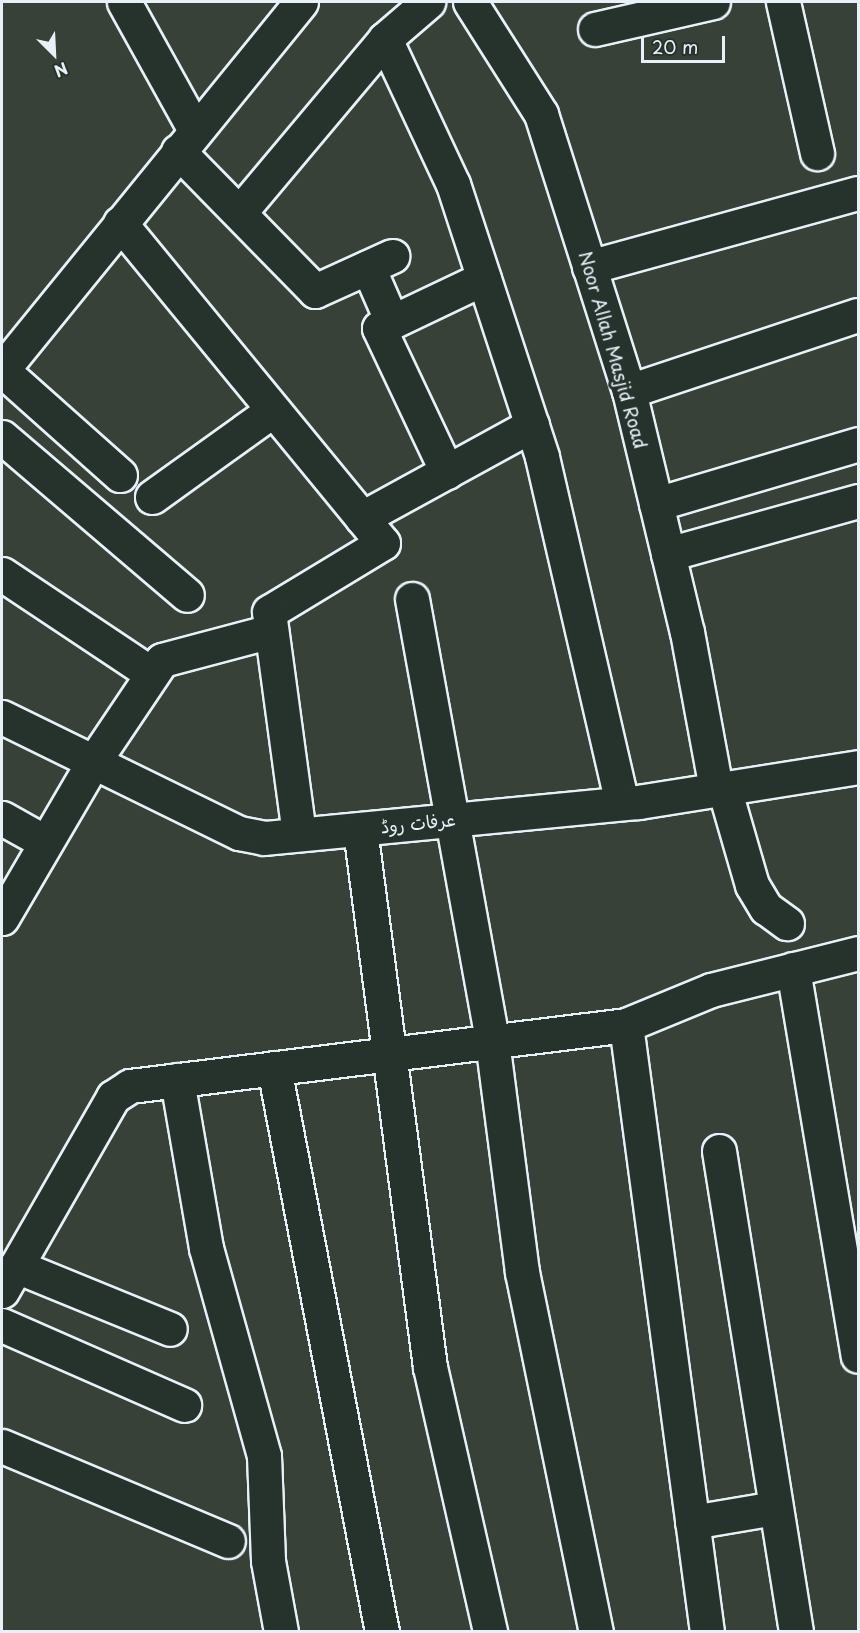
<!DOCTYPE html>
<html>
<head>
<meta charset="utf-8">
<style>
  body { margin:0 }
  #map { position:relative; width:860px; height:1633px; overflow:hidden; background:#384137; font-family:"Playpen Sans","Playpen Sans Arabic",sans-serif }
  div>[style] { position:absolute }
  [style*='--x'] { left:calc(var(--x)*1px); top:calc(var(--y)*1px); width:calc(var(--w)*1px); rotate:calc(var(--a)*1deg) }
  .roads { filter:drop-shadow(2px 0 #e8f1f8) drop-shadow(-2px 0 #e8f1f8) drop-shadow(0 2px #e8f1f8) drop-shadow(0 -2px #e8f1f8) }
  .minor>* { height:33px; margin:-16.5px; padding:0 16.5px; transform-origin:16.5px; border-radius:16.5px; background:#26332d }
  span { translate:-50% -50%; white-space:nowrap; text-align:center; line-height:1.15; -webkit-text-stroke:6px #26332d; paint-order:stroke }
  .street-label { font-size:18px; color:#e8f1f8 }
  .frame { position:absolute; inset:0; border:3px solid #e8f1f8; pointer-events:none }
  .north { position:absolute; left:24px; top:24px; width:60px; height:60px; -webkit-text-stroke:4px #26332d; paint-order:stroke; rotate:156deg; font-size:16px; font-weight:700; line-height:24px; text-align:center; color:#e8f1f8 }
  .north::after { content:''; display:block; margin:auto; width:21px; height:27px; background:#e8f1f8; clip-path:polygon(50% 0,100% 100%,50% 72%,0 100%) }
  .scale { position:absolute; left:641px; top:36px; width:84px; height:27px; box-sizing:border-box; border:3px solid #e8f1f8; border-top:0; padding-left:8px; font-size:18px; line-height:21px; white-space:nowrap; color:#e8f1f8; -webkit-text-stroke:4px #26332d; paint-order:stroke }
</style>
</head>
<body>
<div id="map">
  <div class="roads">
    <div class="minor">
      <i style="--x:124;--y:2;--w:146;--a:61"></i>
      <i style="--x:470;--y:2;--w:133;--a:57.6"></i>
      <i style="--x:541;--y:114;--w:291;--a:72.4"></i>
      <i style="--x:629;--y:391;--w:248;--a:76.5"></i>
      <i style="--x:687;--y:632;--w:160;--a:79.5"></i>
      <i style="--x:783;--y:2;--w:155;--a:77.3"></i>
      <i style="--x:595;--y:29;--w:121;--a:-12.9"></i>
      <i style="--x:385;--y:39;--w:160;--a:64.9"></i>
      <i style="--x:453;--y:184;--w:287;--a:71.9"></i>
      <i style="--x:542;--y:457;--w:355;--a:77"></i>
      <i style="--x:178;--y:151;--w:196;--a:45.6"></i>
      <i style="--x:315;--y:291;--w:85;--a:-24.4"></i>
      <i style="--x:240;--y:212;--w:226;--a:-50"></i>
      <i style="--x:385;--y:39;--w:57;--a:-40.7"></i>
      <i style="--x:120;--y:223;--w:414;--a:50.6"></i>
      <i style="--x:383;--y:543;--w:133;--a:148.8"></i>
      <i style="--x:269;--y:612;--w:224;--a:82.3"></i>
      <i style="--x:368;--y:267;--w:60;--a:66.4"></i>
      <i style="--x:589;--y:267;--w:279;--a:-15.4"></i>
      <i style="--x:2;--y:370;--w:474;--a:-50.9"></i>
      <i style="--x:2;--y:370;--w:158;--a:41.7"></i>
      <i style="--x:629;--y:391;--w:241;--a:-18.4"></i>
      <i style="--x:2;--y:437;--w:243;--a:40.5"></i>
      <i style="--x:447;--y:472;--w:159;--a:-115.3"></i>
      <i style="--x:379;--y:328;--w:116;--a:-25.5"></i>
      <i style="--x:152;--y:497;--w:149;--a:-35.7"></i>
      <i style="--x:656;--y:504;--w:211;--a:-16.5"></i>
      <i style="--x:362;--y:518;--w:194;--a:-28.7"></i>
      <i style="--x:668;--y:554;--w:197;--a:-15.6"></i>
      <i style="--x:2;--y:574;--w:180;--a:33.7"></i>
      <i style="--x:412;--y:599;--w:449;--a:79.7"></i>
      <i style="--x:492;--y:1041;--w:233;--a:82.6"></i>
      <i style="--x:522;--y:1272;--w:368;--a:78.4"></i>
      <i style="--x:2;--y:717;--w:264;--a:26.1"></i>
      <i style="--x:239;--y:833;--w:25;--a:11"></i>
      <i style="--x:264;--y:838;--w:376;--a:-5.5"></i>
      <i style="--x:638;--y:802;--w:223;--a:-9"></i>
      <i style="--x:724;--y:788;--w:101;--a:73.9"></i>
      <i style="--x:752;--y:885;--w:27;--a:59"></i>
      <i style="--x:766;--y:908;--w:26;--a:36"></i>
      <i style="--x:2;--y:818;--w:49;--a:29.2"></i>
      <i style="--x:360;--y:829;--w:543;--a:82.59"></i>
      <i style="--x:430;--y:1367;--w:272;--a:77.2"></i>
      <i style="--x:2;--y:918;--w:178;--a:-59.7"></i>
      <i style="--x:92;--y:764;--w:125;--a:-56.1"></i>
      <i style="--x:162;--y:660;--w:113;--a:-14.9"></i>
      <i style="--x:793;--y:969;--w:392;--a:80.5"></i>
      <i style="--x:626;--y:1025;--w:612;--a:82.4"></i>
      <i style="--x:274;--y:1068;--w:574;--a:79.16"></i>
      <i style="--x:177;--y:1080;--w:170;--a:80.2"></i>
      <i style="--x:206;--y:1248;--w:216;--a:74.4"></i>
      <i style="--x:264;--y:1456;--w:105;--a:87.8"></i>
      <i style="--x:268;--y:1561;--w:72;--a:79.6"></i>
      <i style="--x:719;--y:1151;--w:487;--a:80.9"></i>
      <i style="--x:16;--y:1266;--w:166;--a:22.2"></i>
      <i style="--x:2;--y:1291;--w:224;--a:-60.2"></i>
      <i style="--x:113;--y:1097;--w:20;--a:-33"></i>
      <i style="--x:130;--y:1086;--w:500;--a:-7"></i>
      <i style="--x:626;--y:1025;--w:92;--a:-22.4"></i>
      <i style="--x:711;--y:990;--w:152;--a:-14.1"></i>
      <i style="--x:2;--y:1325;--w:199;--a:23.7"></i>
      <i style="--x:2;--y:1446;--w:245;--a:22.8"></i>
      <i style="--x:692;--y:1522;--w:84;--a:-9.6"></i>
    </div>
  </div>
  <div class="street-label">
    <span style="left:613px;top:350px;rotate:74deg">Noor Allah Masjid Road</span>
    <span style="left:418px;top:823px;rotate:-6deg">عرفات روڈ</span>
  </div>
  <div class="frame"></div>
  <div class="north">N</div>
  <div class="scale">20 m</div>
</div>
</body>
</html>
